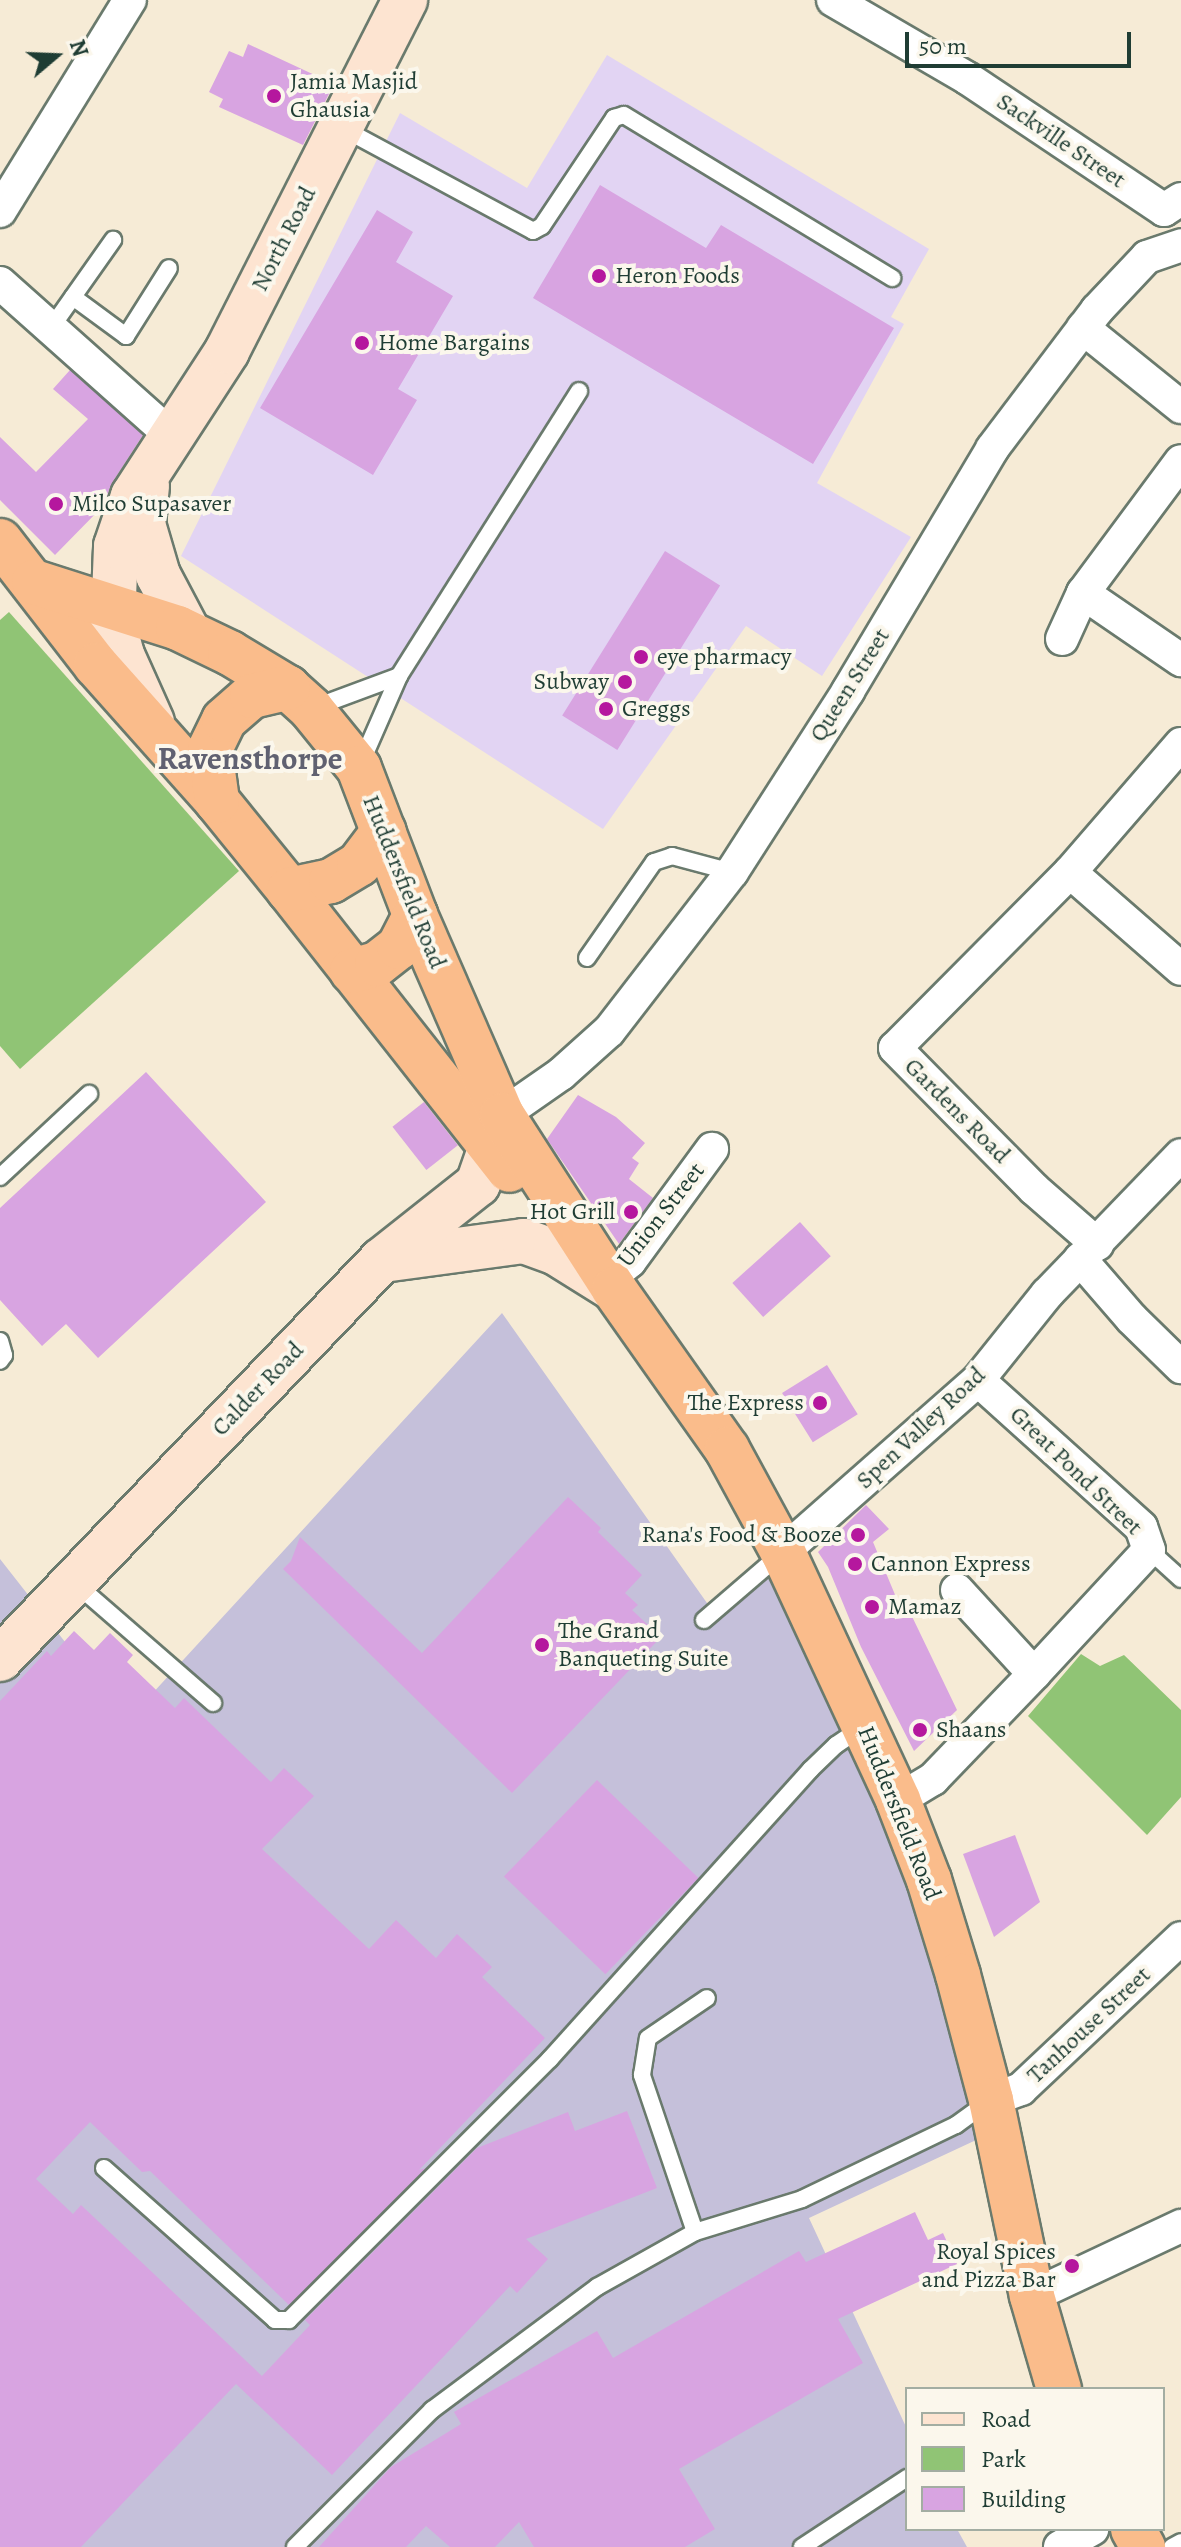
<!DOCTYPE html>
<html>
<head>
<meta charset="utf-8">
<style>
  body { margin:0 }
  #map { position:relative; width:1181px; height:2547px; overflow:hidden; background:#f6ebd6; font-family:Alegreya,serif }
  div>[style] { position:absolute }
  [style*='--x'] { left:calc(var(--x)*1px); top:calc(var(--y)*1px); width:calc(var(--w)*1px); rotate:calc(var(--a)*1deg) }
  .built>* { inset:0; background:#e2d4f3 }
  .industrial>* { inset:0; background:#c5c0da }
  .green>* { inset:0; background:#90c475 }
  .building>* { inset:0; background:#d8a4e1; transform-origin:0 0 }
  .roads { filter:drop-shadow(2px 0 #6a7a6d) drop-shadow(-2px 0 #6a7a6d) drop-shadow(0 2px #6a7a6d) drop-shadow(0 -2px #6a7a6d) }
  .lane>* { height:16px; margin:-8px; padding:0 8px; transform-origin:8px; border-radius:8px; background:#fff }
  .street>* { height:32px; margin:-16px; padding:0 16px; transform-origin:16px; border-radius:16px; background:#fff }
  .secondary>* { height:44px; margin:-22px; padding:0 22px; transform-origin:22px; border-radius:22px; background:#fde4d1 }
  .highway>* { height:44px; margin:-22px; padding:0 22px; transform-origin:22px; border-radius:22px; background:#fabc8b }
  .dots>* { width:22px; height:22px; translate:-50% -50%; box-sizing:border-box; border:4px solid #fbf7ec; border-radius:50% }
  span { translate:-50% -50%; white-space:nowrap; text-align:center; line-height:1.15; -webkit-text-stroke:8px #fbf7ec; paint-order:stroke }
  .poi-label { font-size:24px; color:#1f3d34 }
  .left { translate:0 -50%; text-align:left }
  .right { translate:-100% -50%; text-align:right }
  .street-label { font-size:24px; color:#1f3d34 }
  .district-label { font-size:32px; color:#606171; font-weight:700 }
  .legend { position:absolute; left:905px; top:2387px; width:260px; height:144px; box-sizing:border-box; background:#fbf7ec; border:2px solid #a3ada2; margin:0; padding:10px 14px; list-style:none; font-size:24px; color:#1f3d34 }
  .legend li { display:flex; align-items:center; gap:16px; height:40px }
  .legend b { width:40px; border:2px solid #a3ada2 }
  .north { position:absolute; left:16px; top:16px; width:80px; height:80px; -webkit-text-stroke:6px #fbf7ec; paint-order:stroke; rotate:71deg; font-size:22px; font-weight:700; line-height:32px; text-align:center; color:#1f3d34 }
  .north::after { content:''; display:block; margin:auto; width:28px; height:36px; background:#1f3d34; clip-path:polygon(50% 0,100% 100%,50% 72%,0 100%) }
  .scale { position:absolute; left:905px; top:32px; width:226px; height:36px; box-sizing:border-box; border:4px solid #1f3d34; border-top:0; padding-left:10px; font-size:24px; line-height:28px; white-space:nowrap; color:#1f3d34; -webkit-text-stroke:6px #fbf7ec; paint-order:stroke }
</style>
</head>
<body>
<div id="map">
  <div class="built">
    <i style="clip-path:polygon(607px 55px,929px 249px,891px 317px,904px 324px,817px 483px,911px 537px,822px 676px,746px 626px,603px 829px,181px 556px,400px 113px,527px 188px)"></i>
  </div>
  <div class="industrial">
    <i style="clip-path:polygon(502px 1313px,719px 1620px,780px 1565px,887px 1800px,989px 2134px,809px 2218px,907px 2429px,907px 2529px,957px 2529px,967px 2547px,0 2547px,0 1559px,127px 1721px)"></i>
  </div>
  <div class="green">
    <i style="clip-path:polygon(9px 612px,239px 871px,20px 1069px,0 1046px,0 620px)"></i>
    <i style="clip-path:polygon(1081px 1654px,1100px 1666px,1124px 1655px,1181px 1710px,1181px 1797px,1147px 1835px,1028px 1716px)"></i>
  </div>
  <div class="building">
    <i style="clip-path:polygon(248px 44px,334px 84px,303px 145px,219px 107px,223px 99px,209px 92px,229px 51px,243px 57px)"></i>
    <i style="clip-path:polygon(600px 185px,706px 248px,721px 225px,894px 328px,813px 464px,533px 298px)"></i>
    <i style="clip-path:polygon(377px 210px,413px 232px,396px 262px,453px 296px,398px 389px,417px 400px,373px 475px,260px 408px)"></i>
    <i style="clip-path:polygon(70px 370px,143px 435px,112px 483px,103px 506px,55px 555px,0 500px,0 437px,36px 472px,88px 419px,53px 389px)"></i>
    <i style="left:665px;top:551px;width:65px;height:194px;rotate:32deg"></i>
    <i style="clip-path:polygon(146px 1072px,266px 1202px,98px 1358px,66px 1324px,42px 1346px,0 1300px,0 1208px)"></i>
    <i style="clip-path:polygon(578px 1095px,616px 1117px,645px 1143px,632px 1158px,639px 1163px,629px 1179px,653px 1198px,619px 1244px,547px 1139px)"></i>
    <i style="left:424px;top:1102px;width:55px;height:40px;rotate:52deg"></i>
    <i style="left:800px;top:1222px;width:46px;height:91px;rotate:48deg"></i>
    <i style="left:827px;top:1365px;width:58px;height:53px;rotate:58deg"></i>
    <i style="clip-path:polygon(568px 1497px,601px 1528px,598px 1532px,642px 1575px,625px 1593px,638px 1605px,632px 1610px,661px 1637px,512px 1793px,283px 1569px,291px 1561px,300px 1537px,422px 1653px)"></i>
    <i style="clip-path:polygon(866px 1505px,889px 1529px,873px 1542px,901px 1609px,907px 1606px,957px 1710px,914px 1751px,861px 1647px,828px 1567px,818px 1552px)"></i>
    <i style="clip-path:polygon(74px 1631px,94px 1650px,110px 1633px,133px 1655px,127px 1662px,175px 1708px,184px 1698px,271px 1782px,284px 1768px,314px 1796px,262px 1849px,369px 1949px,396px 1920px,436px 1958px,457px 1934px,492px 1967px,482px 1977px,545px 2038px,419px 2170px,426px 2168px,289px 2305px,150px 2171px,142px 2172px,90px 2122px,36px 2179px,73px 2214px,81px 2205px,262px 2376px,310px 2325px,305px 2320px,477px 2148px,568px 2112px,575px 2131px,627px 2111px,657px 2188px,526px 2239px,548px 2259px,517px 2293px,510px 2286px,332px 2475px,236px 2384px,81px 2547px,0 2547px,0 1701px,47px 1651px,51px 1656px)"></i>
    <i style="left:597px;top:1780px;width:141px;height:134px;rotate:44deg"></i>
    <i style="clip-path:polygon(1015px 1835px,1040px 1902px,994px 1937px,963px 1854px)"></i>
    <i style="clip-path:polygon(915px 2212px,928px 2240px,943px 2233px,957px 2264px,838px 2319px,863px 2363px,679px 2469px,715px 2529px,685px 2547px,534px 2547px,519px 2522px,495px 2547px,450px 2547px,426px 2526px,406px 2547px,319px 2547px,391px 2467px,461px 2424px,454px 2412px,597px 2331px,613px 2358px,799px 2251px,806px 2262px)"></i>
  </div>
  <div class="roads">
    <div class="lane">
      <i style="--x:342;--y:128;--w:217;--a:28.3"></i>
      <i style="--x:533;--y:231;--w:10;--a:-29"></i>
      <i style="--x:542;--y:226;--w:130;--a:-56.3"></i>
      <i style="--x:614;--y:118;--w:10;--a:-17"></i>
      <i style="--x:624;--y:115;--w:314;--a:31.3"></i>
      <i style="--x:73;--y:297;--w:66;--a:36.3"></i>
      <i style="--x:126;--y:336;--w:80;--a:-57.7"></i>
      <i style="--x:51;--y:328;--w:108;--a:-54.8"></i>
      <i style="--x:313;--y:708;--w:92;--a:-20.4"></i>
      <i style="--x:361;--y:763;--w:95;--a:-66.4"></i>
      <i style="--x:399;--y:676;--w:337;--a:-57.7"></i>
      <i style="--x:587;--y:958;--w:117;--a:-55.1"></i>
      <i style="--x:654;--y:862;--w:19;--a:-18"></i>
      <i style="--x:672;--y:856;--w:62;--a:14.9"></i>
      <i style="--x:0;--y:1177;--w:122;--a:-43"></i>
      <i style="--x:0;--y:1341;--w:15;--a:74"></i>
      <i style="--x:4;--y:1355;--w:7;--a:124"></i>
      <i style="--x:1149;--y:1550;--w:43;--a:42.2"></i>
      <i style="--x:75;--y:1583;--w:183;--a:41"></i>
      <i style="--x:704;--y:1620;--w:103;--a:-40.7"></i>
      <i style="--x:104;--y:2168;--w:229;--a:41.6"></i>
      <i style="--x:275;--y:2320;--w:14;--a:0"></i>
      <i style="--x:289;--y:2320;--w:369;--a:-45"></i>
      <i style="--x:550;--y:2059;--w:389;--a:-48"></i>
      <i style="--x:810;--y:1770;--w:36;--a:-44"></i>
      <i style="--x:836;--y:1745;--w:32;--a:-34"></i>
      <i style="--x:695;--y:2232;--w:166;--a:-108.7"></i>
      <i style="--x:642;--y:2075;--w:37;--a:-81"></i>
      <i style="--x:648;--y:2038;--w:71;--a:-34.1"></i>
      <i style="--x:295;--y:2547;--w:194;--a:-45"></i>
      <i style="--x:432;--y:2410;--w:206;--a:-36.7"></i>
      <i style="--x:597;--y:2287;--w:112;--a:-29.3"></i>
      <i style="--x:695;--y:2232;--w:112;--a:-17.1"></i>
      <i style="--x:802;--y:2199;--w:171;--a:-25.7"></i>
      <i style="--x:956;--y:2125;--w:41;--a:-36"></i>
      <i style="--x:802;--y:2547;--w:126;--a:-33.3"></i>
      <i style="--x:1172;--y:2547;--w:10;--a:-29"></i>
    </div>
    <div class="street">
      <i style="--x:833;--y:0;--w:155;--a:30.2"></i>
      <i style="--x:967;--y:78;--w:237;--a:33.8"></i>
      <i style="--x:1164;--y:210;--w:20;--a:-33"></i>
      <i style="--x:0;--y:211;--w:248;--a:-58.4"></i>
      <i style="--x:0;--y:283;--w:230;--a:41.7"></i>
      <i style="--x:1083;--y:328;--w:126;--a:38.9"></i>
      <i style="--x:1083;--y:593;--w:119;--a:34.4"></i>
      <i style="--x:1062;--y:639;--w:51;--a:-65.5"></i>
      <i style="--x:1083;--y:593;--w:164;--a:-53.4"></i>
      <i style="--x:1181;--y:744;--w:169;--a:130.9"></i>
      <i style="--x:1070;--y:872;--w:147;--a:41.1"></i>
      <i style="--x:1070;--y:872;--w:248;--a:134.8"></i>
      <i style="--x:895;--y:1048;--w:198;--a:45.4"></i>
      <i style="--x:1034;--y:1189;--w:84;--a:41.1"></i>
      <i style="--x:502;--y:1115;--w:72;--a:-34.8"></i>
      <i style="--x:561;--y:1074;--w:64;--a:-41.9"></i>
      <i style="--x:609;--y:1031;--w:201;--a:-52.3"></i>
      <i style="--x:732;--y:872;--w:215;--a:-57.3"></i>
      <i style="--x:848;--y:691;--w:282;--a:-59.2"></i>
      <i style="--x:992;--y:449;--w:174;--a:-52.9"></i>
      <i style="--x:1097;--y:310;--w:73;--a:-46.7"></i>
      <i style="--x:1147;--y:257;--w:36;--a:-19"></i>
      <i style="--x:1080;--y:1259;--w:79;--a:49.1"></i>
      <i style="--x:1132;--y:1319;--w:69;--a:44.4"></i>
      <i style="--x:608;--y:1279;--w:28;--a:-39"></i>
      <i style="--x:630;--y:1261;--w:139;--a:-53.8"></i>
      <i style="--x:783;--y:1552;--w:260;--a:-41.4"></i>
      <i style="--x:978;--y:1380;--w:110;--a:-51.3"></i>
      <i style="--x:1047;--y:1294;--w:193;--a:-46"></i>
      <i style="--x:957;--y:1590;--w:114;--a:47.5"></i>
      <i style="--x:1034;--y:1674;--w:169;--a:-47.2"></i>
      <i style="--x:1149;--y:1550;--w:24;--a:-109"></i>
      <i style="--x:1141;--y:1527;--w:219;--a:-138"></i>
      <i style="--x:898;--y:1800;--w:41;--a:-31"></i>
      <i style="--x:933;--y:1779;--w:146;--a:-46.1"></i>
      <i style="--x:991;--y:2100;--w:32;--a:-20"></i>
      <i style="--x:1021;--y:2089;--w:220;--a:-43.3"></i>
      <i style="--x:1032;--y:2296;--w:165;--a:-25.2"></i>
      <i style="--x:1060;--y:2547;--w:37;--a:-29"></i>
    </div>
    <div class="secondary">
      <i style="--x:147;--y:486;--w:38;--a:96"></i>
      <i style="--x:143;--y:524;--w:53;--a:73.6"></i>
      <i style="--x:158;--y:575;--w:64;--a:62.2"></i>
      <i style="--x:152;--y:722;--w:73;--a:-114.1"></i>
      <i style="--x:122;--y:655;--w:34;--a:-105"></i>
      <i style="--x:113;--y:622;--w:76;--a:-87.7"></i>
      <i style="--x:116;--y:546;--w:53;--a:-71.2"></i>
      <i style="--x:133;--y:496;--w:173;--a:-57"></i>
      <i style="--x:227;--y:351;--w:394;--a:-63.1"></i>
      <i style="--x:383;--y:1260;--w:142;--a:-7.7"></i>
      <i style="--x:524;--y:1241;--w:33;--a:20"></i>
      <i style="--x:555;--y:1252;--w:70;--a:32.1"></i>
      <i style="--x:0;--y:1659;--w:552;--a:-46.25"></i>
      <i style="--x:382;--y:1260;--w:122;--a:-38.4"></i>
      <i style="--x:478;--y:1184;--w:73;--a:-70.8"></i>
    </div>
    <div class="highway">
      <i style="--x:0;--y:541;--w:157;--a:52.3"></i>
      <i style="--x:96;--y:665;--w:182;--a:48.3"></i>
      <i style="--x:217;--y:801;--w:114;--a:51"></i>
      <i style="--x:289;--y:890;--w:356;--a:51.8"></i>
      <i style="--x:34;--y:582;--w:151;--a:17.7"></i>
      <i style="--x:178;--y:628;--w:58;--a:25.7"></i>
      <i style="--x:230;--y:653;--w:68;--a:31.1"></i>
      <i style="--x:288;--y:688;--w:31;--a:42"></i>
      <i style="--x:311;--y:709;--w:76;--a:50.9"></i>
      <i style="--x:359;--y:768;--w:157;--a:69.1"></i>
      <i style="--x:415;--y:915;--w:218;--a:66.5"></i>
      <i style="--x:502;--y:1115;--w:207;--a:57.2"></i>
      <i style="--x:614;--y:1289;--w:196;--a:54.8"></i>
      <i style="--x:727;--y:1449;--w:117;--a:61.5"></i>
      <i style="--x:783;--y:1552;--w:273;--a:65.1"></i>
      <i style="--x:898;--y:1800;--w:86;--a:68.8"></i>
      <i style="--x:929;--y:1880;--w:99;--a:73"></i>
      <i style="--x:958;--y:1975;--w:129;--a:75.2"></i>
      <i style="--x:991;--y:2100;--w:200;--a:78.2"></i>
      <i style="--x:1032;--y:2296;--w:97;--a:73.8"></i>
      <i style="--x:217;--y:801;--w:52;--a:-97.7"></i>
      <i style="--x:210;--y:749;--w:32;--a:-64"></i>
      <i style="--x:224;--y:720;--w:37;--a:-41"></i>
      <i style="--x:252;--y:696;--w:37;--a:-13"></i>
      <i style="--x:289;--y:890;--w:43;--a:-12.1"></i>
      <i style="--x:331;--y:881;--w:33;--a:-31"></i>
      <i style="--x:359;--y:864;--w:41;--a:-52.9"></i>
      <i style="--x:352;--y:971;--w:26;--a:-16"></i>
      <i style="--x:377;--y:964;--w:28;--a:-38"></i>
      <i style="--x:399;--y:947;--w:36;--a:-63"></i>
      <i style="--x:1133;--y:2529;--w:21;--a:61"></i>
    </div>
  </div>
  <div class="dots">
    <i style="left:274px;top:96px;background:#b5179e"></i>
    <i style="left:599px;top:276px;background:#b5179e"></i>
    <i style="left:362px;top:343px;background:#b5179e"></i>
    <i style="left:56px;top:504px;background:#b5179e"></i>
    <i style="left:641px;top:657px;background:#b5179e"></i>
    <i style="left:625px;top:682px;background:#b5179e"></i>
    <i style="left:606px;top:709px;background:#b5179e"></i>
    <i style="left:631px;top:1212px;background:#b5179e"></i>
    <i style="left:820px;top:1403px;background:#b5179e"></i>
    <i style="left:858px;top:1535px;background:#b5179e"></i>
    <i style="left:855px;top:1564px;background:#b5179e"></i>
    <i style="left:872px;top:1607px;background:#b5179e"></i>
    <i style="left:542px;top:1645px;background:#b5179e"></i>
    <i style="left:920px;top:1730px;background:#b5179e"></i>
    <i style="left:1072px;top:2266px;background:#b5179e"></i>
  </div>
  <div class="poi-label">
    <span class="left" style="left:290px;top:96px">Jamia Masjid<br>Ghausia</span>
    <span class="left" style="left:615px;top:276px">Heron Foods</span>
    <span class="left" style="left:378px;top:343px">Home Bargains</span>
    <span class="left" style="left:72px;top:504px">Milco Supasaver</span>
    <span class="left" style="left:657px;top:657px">eye pharmacy</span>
    <span class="right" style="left:609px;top:682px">Subway</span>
    <span class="left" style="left:622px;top:709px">Greggs</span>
    <span class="right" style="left:615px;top:1212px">Hot Grill</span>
    <span class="right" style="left:804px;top:1403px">The Express</span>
    <span class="right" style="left:842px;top:1535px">Rana's Food &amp; Booze</span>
    <span class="left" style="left:871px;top:1564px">Cannon Express</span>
    <span class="left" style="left:888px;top:1607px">Mamaz</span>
    <span class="left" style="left:558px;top:1645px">The Grand<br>Banqueting Suite</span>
    <span class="left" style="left:936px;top:1730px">Shaans</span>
    <span class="right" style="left:1056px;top:2266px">Royal Spices<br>and Pizza Bar</span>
  </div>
  <div class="street-label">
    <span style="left:1061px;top:141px;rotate:34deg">Sackville Street</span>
    <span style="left:284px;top:239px;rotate:-63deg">North Road</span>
    <span style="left:850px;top:685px;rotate:-58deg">Queen Street</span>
    <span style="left:404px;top:882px;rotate:68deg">Huddersfield Road</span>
    <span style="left:957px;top:1111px;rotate:45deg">Gardens Road</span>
    <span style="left:661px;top:1215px;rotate:-52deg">Union Street</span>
    <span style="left:258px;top:1389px;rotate:-46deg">Calder Road</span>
    <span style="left:921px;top:1428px;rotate:-43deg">Spen Valley Road</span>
    <span style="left:1076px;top:1471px;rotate:44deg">Great Pond Street</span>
    <span style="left:899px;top:1813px;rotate:68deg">Huddersfield Road</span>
    <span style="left:1089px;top:2025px;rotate:-43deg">Tanhouse Street</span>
  </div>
  <div class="district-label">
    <span style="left:250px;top:758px">Ravensthorpe</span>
  </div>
  <ul class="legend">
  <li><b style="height:10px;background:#fde4d1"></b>Road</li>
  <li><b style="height:22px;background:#90c475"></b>Park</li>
  <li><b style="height:22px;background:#d8a4e1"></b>Building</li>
  </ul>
  <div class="north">N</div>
  <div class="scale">50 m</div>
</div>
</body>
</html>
